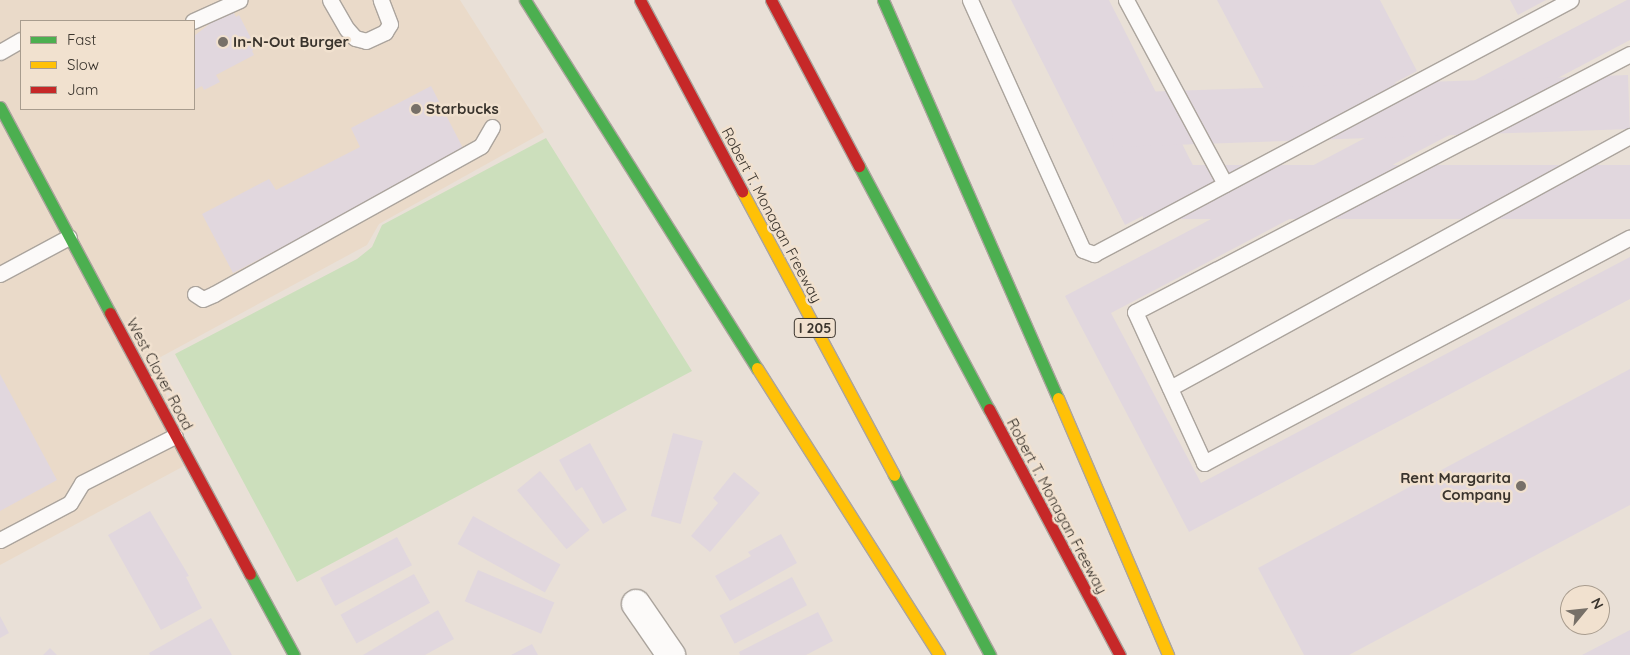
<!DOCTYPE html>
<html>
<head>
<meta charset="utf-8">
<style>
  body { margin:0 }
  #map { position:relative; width:1630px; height:655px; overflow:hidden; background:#e9e0d7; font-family:Quicksand,sans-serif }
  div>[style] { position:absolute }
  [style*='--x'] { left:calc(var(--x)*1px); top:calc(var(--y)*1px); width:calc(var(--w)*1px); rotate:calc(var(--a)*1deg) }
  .built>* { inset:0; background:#eadac9 }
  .green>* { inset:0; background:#ccdfbc }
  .building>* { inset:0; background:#e1d7de; transform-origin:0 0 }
  .roads { filter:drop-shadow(1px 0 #aba49d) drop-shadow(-1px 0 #aba49d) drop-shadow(0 1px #aba49d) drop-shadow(0 -1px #aba49d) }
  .lane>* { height:15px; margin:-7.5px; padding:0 7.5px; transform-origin:7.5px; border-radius:7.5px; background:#fcfaf9 }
  .street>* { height:28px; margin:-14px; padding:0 14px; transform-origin:14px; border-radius:14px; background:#fcfaf9 }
  .fast>* { height:11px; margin:-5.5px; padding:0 5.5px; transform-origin:5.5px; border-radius:5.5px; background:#4caf50 }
  .slow>* { height:11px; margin:-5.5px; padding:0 5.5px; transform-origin:5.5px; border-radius:5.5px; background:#ffc107 }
  .jam>* { height:11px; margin:-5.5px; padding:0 5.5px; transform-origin:5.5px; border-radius:5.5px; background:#c62828 }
  .dots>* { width:14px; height:14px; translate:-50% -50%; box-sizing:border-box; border:2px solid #f1e1cf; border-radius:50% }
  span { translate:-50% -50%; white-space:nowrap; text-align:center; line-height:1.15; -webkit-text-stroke:5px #f1e1cf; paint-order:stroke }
  .shield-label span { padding:1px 4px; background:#f1e1cf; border:1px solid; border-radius:4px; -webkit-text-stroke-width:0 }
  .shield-label { font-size:14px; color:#3a342d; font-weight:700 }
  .poi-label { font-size:15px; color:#3a342d; font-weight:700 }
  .left { translate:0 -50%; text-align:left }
  .right { translate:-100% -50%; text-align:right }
  .street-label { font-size:15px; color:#3a342d }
  .legend { position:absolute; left:20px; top:20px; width:175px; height:90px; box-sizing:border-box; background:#f1e1cf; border:1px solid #a89c8e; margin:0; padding:6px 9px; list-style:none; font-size:15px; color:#3a342d }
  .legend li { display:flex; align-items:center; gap:10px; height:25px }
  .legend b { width:25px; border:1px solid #a89c8e }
  .north { position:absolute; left:1560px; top:585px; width:50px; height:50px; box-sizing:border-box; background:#f1e1cf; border:1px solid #a89c8e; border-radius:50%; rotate:62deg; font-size:14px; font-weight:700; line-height:20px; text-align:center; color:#3a342d }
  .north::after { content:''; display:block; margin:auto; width:18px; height:22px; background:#777068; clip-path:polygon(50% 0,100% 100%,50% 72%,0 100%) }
</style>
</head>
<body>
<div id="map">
  <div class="built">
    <i style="clip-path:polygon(evenodd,0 0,460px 0,544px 132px,379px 224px,367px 245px,157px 359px,184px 466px,0 565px,0 0,21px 21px,194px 21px,194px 109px,21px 109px,21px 21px)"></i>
  </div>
  <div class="green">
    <i style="clip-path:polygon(546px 138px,692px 371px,297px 582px,175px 354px,357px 259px,372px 247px,382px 225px)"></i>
  </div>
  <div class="building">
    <i style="clip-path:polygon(1011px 0,1109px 0,1203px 185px,1125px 225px)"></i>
    <i style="clip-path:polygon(1217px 0,1380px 0,1417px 71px,1290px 138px)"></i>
    <i style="clip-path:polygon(1510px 0,1546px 0,1518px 15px)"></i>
    <i style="clip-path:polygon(1627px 0,1630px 0,1630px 40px,1111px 313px,1201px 483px,1630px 257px,1630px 299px,1189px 532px,1065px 296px)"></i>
    <i style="clip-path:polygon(230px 6px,236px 17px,239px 15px,256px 48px,252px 51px,254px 55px,216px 75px,220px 82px,204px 90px,202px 86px,194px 90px,194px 36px,212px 22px,210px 16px)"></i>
    <i style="left:1628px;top:75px;width:54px;height:517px;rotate:88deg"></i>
    <i style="clip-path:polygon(431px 86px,465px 152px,233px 273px,202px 214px,269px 179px,276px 190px,360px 147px,351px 128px)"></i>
    <i style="left:1630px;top:165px;width:54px;height:487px;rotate:90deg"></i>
    <i style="clip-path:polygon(1630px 369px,1630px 505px,1349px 655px,1304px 655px,1258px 568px)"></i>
    <i style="clip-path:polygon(0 374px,57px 480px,0 511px)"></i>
    <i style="left:673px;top:433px;width:31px;height:86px;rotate:15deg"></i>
    <i style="clip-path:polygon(590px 443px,627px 510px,603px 524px,582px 487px,576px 491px,559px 460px)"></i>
    <i style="left:540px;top:471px;width:77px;height:30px;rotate:50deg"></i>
    <i style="clip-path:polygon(734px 472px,760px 493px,710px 552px,691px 536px,718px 503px,713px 498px)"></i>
    <i style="clip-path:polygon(150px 511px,189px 576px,186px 577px,202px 608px,161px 630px,108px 535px)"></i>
    <i style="left:473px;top:516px;width:100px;height:32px;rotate:29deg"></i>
    <i style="clip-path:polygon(781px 534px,797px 563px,730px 601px,715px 576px,751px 556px,748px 552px)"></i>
    <i style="left:397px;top:537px;width:32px;height:87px;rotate:62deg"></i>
    <i style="left:478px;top:570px;width:83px;height:34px;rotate:23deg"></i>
    <i style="left:414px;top:574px;width:33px;height:84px;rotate:61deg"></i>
    <i style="left:792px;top:577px;width:32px;height:82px;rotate:62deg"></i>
    <i style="clip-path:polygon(438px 610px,454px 639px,425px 655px,363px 655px)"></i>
    <i style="clip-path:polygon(818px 612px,833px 641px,806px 655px,740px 655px,739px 652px)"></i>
    <i style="clip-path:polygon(0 616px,9px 633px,0 638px)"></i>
    <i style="clip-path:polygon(211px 618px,232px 655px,150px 655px,149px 653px)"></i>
    <i style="clip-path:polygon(1630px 630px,1630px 655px,1582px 655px)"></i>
    <i style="clip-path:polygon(532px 644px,538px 655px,511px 655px)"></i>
    <i style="clip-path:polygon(50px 648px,57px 655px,43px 655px)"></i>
  </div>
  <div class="roads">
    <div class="lane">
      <i style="--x:330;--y:0;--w:34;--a:60"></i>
      <i style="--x:347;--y:29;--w:12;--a:48"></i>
      <i style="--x:355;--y:38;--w:11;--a:15"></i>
      <i style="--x:366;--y:41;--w:21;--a:-25"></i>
      <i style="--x:385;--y:32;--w:9;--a:-58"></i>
      <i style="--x:390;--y:24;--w:26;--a:-111"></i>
      <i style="--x:970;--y:0;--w:274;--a:65.7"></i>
      <i style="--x:1083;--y:250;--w:12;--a:20"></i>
      <i style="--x:1094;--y:254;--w:540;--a:-28.04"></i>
      <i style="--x:1126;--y:0;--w:209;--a:61.7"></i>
      <i style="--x:193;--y:21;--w:51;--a:-24.1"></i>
      <i style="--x:0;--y:52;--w:24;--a:-30"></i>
      <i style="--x:1630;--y:54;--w:558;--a:152.47"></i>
      <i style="--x:1135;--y:312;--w:166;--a:65.4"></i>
      <i style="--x:1204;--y:463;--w:482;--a:-27.9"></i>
      <i style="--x:0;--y:274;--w:78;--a:-28.2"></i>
      <i style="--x:195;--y:294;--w:9;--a:32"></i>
      <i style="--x:203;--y:299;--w:12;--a:-24"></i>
      <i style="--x:214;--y:294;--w:305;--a:-29"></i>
      <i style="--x:481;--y:146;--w:22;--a:-60"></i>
      <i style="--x:1170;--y:388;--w:525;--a:-28.72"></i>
      <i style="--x:0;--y:540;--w:79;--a:-27.9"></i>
      <i style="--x:70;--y:503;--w:23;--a:-59"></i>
      <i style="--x:82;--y:483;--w:104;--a:-26.8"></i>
    </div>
    <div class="street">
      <i style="--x:636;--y:604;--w:62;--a:55.5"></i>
    </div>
    <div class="fast">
      <i style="--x:525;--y:0;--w:435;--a:57.8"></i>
      <i style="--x:883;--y:0;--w:435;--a:66.3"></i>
      <i style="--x:0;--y:107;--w:234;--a:61.9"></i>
      <i style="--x:859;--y:166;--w:276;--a:61.9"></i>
      <i style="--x:894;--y:475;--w:204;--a:61.9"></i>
      <i style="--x:250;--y:574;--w:92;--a:61.5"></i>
    </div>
    <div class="slow">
      <i style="--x:742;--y:191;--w:322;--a:61.8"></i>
      <i style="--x:757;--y:368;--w:340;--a:57.6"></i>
      <i style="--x:1058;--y:398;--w:280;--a:66.8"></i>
    </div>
    <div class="jam">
      <i style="--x:640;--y:0;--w:217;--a:61.9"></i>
      <i style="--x:771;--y:0;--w:188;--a:62.1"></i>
      <i style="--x:110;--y:313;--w:296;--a:61.8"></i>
      <i style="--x:989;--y:409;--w:279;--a:62"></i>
    </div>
  </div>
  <div class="dots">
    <i style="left:223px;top:42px;background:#777068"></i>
    <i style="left:416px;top:109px;background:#777068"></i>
    <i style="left:1521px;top:486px;background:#777068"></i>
  </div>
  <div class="shield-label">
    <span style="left:815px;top:328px">I 205</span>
  </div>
  <div class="poi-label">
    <span class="left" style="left:233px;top:42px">In-N-Out Burger</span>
    <span class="left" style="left:426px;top:109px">Starbucks</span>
    <span class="right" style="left:1511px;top:486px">Rent Margarita<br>Company</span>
  </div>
  <div class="street-label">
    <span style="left:772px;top:215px;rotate:62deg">Robert T. Monagan Freeway</span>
    <span style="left:160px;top:374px;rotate:62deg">West Clover Road</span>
    <span style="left:1057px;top:506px;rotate:62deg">Robert T. Monagan Freeway</span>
  </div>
  <ul class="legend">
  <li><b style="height:6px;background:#4caf50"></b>Fast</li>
  <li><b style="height:6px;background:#ffc107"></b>Slow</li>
  <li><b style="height:6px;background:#c62828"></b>Jam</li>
  </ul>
  <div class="north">N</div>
</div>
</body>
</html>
